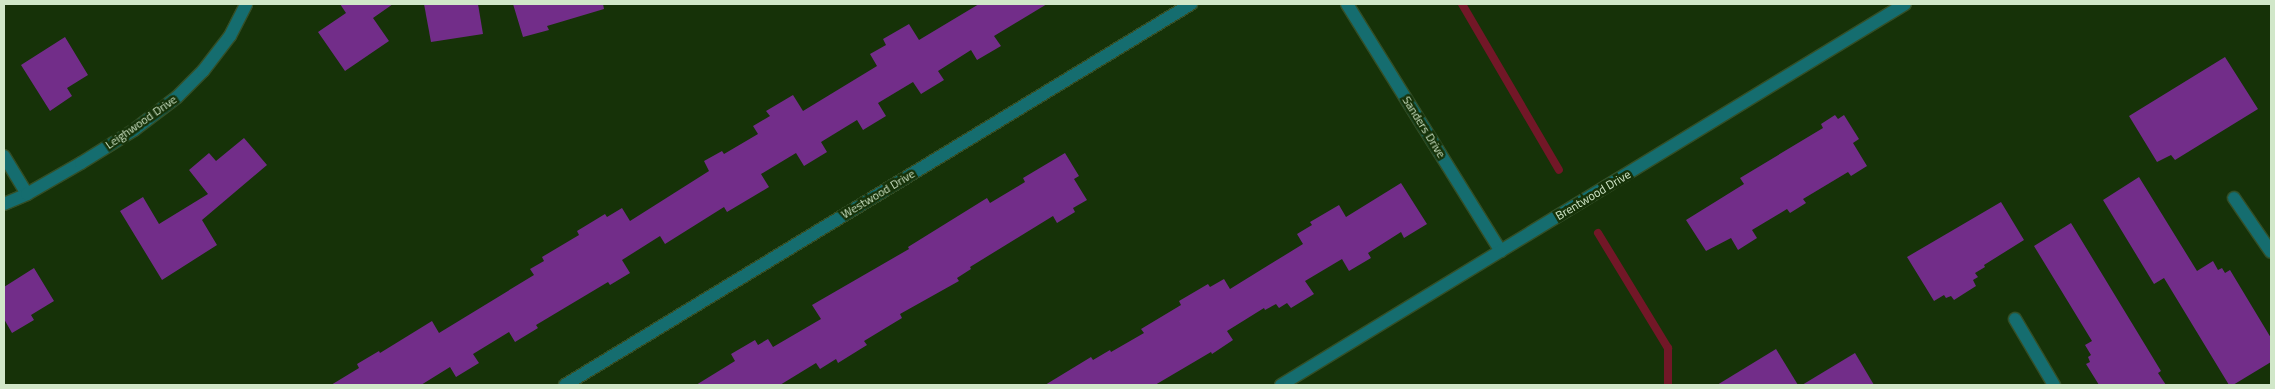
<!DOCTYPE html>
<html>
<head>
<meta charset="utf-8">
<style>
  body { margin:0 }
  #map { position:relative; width:2275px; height:389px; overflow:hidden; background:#163208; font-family:"Titillium Web",sans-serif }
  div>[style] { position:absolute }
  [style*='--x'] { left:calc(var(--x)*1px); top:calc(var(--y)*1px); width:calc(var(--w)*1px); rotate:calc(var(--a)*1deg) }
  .stream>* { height:8px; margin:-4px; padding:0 4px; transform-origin:4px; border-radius:4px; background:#721727 }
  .building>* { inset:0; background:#722d89 }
  .roads { filter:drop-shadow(1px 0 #344f27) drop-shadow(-1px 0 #344f27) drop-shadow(0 1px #344f27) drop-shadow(0 -1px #344f27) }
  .street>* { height:12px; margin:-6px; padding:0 6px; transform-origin:6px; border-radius:6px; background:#156d6f }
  span { translate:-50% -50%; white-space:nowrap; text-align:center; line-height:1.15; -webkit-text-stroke:5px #163208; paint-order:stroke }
  .street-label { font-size:12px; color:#d1e7c9 }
  .frame { position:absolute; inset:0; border:5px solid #d1e7c9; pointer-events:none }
</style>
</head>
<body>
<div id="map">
  <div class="stream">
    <i style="--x:1462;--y:4;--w:192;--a:59.7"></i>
    <i style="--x:1598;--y:233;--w:135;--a:58.7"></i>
    <i style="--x:1668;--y:348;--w:37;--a:90"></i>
  </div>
  <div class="building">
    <i style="clip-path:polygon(340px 4px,393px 4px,373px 18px,389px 41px,345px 71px,318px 32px,346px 13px)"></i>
    <i style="clip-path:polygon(424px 4px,478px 4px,483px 34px,431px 42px)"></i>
    <i style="clip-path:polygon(513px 4px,603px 4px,604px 9px,547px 26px,549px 30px,523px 37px)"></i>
    <i style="clip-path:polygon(979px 4px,1047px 4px,994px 36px,1001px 46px,977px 60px,971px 50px,938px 71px,944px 80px,921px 94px,913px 82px,878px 103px,886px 116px,863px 130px,857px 120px,821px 142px,827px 152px,804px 166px,796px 153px,761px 174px,769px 187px,727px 212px,724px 207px,665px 244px,660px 236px,622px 260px,630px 273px,610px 285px,608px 282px,536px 325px,538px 328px,515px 342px,509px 332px,473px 354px,479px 363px,456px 377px,450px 367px,421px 385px,331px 385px,359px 368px,357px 364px,379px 351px,380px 353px,432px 321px,439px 333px,534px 275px,530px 269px,544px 261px,542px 257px,579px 235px,577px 231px,605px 214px,607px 217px,622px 208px,630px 221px,709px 171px,704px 161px,722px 151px,724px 154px,758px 134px,753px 126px,770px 116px,766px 111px,793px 95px,803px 111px,877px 66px,870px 54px,886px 45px,883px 39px,909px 24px,919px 40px)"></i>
    <i style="clip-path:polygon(65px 37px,88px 75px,67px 88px,72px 96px,50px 111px,21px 65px)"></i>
    <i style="clip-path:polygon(2225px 57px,2258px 109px,2175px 160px,2171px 155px,2157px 162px,2129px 116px)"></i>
    <i style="clip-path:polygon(1835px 115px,1838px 119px,1844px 115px,1859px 139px,1853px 143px,1867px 166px,1851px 176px,1848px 172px,1803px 199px,1806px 203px,1790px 213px,1787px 209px,1752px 230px,1757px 238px,1738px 250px,1731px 238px,1706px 251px,1686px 220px,1744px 184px,1740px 178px,1823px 128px,1821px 124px)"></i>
    <i style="clip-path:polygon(244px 138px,267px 165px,202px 220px,217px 245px,162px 280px,120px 211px,143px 197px,159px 224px,208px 194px,189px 170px,209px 153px,216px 161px)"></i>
    <i style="clip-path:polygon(1065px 153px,1079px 176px,1074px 179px,1087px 200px,1073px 208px,1075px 212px,1057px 223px,1053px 216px,970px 267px,971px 269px,957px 278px,959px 281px,900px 314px,902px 318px,864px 341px,867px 345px,838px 363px,836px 359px,820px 369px,816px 363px,780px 385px,696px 385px,735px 361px,731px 354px,755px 340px,758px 345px,768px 339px,773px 347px,821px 319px,812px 305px,909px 249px,908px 247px,987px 198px,990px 203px,1025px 182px,1023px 178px)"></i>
    <i style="clip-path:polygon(2139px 177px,2197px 271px,2213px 261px,2218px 270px,2222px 268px,2225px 273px,2230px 270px,2271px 338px,2271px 362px,2233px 385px,2229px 385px,2164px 278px,2154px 284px,2103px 200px)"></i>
    <i style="clip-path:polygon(1401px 183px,1427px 224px,1404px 238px,1401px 232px,1368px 253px,1371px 258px,1349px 271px,1342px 259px,1305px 281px,1314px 294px,1291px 308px,1287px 303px,1279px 308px,1276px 304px,1265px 310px,1264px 308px,1227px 331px,1233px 340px,1212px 354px,1211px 352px,1155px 385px,1045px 385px,1091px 357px,1093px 360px,1110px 350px,1111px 352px,1144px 333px,1141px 329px,1181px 305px,1179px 301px,1208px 284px,1210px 287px,1224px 279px,1230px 289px,1303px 244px,1297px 234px,1312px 225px,1310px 222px,1339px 205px,1346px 217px)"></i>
    <i style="clip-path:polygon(2001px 202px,2024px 240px,1984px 265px,1985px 267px,1975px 273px,1978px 277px,1973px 280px,1976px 286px,1954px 300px,1951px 296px,1946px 298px,1944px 295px,1934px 301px,1907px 257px)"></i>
    <i style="clip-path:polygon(2071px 223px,2161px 371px,2158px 373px,2166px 385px,2099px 385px,2086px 364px,2090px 362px,2088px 357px,2091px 355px,2085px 345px,2092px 341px,2034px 246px)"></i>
    <i style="clip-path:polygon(34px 268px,54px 301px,31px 315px,34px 320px,12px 333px,4px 319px,4px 287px)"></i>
    <i style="clip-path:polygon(1776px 349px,1798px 385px,1717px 385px)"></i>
    <i style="clip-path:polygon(1855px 353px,1874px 385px,1802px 385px)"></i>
  </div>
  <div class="roads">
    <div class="street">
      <i style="--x:1347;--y:4;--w:291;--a:58.1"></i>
      <i style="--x:4;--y:156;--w:44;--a:58.8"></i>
      <i style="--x:2234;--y:198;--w:65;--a:55.6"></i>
      <i style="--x:4;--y:204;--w:25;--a:-23"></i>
      <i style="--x:27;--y:194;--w:62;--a:-29.9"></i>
      <i style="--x:81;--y:163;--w:62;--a:-31.9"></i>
      <i style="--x:134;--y:130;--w:54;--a:-37.5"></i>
      <i style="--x:177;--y:97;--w:37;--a:-45"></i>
      <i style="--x:203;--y:71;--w:44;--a:-52.4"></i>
      <i style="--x:230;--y:36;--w:36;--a:-63"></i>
      <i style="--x:2015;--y:319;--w:77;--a:59.4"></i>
      <i style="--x:565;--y:385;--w:733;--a:-31.33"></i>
      <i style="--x:1281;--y:385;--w:731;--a:-31.41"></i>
    </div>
  </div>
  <div class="street-label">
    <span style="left:141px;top:122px;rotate:-35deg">Leighwood Drive</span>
    <span style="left:1424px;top:127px;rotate:58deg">Sanders Drive</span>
    <span style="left:878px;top:194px;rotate:-31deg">Westwood Drive</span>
    <span style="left:1593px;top:195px;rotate:-31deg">Brentwood Drive</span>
  </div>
  <div class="frame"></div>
</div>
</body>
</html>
